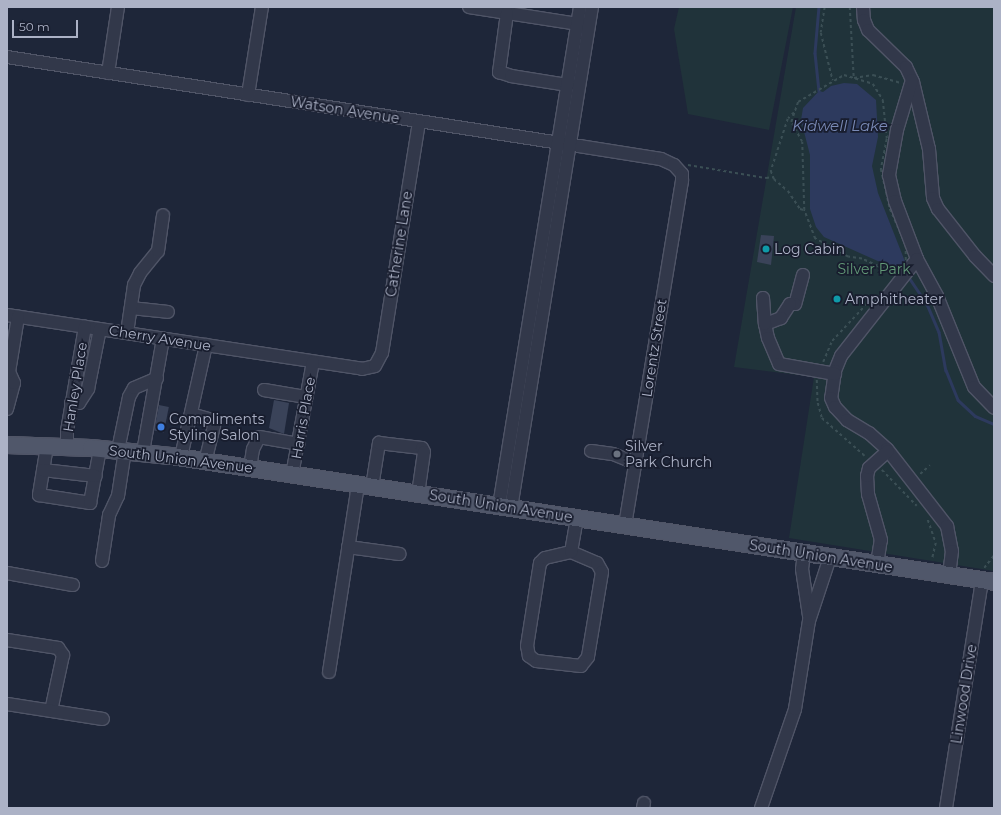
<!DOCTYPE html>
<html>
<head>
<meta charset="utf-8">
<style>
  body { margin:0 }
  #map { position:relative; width:1001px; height:815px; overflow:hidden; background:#1e2639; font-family:Montserrat,sans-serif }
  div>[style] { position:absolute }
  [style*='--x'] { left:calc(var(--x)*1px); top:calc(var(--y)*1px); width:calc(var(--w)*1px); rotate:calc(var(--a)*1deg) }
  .green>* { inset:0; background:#20333a }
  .water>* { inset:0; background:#2d3a5e }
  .stream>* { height:2.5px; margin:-1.25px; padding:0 1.25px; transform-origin:1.25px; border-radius:1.25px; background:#2d3a5e }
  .building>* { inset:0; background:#3a4359; transform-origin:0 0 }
  .path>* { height:1.5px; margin-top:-0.75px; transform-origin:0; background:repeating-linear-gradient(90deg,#3b4f55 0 3px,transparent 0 6px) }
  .roads { filter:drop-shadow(1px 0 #505567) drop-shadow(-1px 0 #505567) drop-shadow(0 1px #505567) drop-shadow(0 -1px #505567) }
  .minor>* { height:12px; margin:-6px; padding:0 6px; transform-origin:6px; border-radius:6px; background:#32384a }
  .major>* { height:16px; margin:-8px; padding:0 8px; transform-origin:8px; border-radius:8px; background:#50576a }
  .dots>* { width:11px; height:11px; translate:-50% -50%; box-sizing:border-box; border:2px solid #181d2e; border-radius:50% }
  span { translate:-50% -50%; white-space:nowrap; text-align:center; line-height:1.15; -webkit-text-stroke:3.5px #181d2e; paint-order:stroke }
  .street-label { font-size:14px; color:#acb2c6 }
  .poi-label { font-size:14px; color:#acb2c6 }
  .left { translate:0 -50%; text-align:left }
  .park-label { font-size:14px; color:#629977 }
  .water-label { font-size:15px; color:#7a8ab6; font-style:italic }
  .frame { position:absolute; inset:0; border:8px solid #acb2c6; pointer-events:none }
  .scale { position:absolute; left:12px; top:20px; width:66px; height:18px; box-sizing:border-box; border:2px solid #acb2c6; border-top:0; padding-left:5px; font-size:12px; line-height:14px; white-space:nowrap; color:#acb2c6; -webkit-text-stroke:3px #181d2e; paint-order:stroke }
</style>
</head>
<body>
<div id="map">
  <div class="green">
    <i style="clip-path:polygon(679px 7px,793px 7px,769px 130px,688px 114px,674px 29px)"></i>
    <i style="clip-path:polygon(796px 7px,994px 7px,994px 571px,789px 538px,814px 377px,734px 367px)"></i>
  </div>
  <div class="water">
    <i style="clip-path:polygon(844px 83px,857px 84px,876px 100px,878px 137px,872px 166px,878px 193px,906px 264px,900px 271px,824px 237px,816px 227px,810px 209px,810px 155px,801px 120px,803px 108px,819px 91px,823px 92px,831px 86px)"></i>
  </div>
  <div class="stream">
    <i style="--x:819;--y:7;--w:46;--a:95"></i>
    <i style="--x:815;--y:53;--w:38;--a:84"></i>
    <i style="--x:908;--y:276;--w:34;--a:56"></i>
    <i style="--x:927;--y:304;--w:30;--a:67"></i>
    <i style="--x:939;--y:332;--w:39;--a:80"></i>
    <i style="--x:946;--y:370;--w:32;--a:68"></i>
    <i style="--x:958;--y:400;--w:23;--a:43"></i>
    <i style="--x:975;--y:416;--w:21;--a:23"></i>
  </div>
  <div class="building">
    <i style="clip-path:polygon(761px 235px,774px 236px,771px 265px,757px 262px)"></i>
    <i style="clip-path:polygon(274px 400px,289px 403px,284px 434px,269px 428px)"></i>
    <i style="left:159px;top:405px;width:10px;height:26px;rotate:11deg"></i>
  </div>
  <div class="path">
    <i style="--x:825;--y:7;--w:26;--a:99"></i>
    <i style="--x:821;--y:33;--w:49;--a:76"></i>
    <i style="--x:850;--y:7;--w:71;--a:86.8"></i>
    <i style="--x:854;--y:78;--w:19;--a:-9"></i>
    <i style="--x:873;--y:75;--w:29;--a:16"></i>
    <i style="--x:844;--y:75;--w:30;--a:17"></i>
    <i style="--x:873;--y:84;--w:19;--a:58"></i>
    <i style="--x:883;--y:100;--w:39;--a:84"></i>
    <i style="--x:887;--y:139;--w:31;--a:101"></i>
    <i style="--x:881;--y:169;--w:41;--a:77.3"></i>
    <i style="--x:890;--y:209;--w:39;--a:66"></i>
    <i style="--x:906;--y:245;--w:18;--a:90"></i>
    <i style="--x:906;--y:263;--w:16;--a:137"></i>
    <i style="--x:894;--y:274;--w:35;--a:-155"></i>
    <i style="--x:862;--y:259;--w:14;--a:-172"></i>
    <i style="--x:848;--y:257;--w:38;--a:-151"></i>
    <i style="--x:815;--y:239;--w:31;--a:-111"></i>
    <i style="--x:804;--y:210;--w:68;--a:-91.7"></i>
    <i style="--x:802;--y:142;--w:23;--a:-119"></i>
    <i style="--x:791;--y:122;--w:21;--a:-71"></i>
    <i style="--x:798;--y:102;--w:53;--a:-30.4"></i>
    <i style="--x:794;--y:113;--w:8;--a:135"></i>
    <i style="--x:788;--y:119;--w:55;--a:108.1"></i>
    <i style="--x:771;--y:171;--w:9;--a:69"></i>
    <i style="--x:774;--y:179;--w:18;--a:41"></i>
    <i style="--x:788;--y:191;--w:22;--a:56"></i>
    <i style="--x:800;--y:209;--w:4;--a:14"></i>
    <i style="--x:688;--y:165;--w:79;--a:9.5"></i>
    <i style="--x:766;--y:178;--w:7;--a:-8"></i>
    <i style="--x:823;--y:362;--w:23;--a:-67"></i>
    <i style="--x:832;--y:341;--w:62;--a:-47"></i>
    <i style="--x:817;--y:380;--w:23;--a:88"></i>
    <i style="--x:818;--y:403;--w:16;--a:75"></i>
    <i style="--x:822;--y:418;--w:57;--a:41.5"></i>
    <i style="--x:882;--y:470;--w:50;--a:45.8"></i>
    <i style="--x:920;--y:474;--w:13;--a:-42"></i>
    <i style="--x:928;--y:520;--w:24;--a:71"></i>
    <i style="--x:936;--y:543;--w:17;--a:103"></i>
    <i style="--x:984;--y:568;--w:16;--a:-52"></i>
  </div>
  <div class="roads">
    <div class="minor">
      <i style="--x:469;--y:7;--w:116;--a:8.9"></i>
      <i style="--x:863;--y:7;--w:13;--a:86"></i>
      <i style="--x:864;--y:20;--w:11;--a:68"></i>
      <i style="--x:868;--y:30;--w:53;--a:44.2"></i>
      <i style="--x:906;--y:67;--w:17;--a:65"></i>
      <i style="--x:913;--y:82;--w:69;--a:76.6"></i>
      <i style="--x:929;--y:149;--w:49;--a:85.3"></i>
      <i style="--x:933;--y:198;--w:12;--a:66"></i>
      <i style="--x:938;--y:209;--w:60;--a:51.8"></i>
      <i style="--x:975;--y:256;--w:28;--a:46"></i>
      <i style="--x:507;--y:13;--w:60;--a:97.7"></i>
      <i style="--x:499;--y:72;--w:13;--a:18"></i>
      <i style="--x:511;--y:76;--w:58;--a:9"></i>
      <i style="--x:7;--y:57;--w:579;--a:8.84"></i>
      <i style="--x:579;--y:146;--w:83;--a:9"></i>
      <i style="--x:661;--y:159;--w:14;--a:25"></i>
      <i style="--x:674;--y:165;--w:12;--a:48"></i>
      <i style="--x:682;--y:174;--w:7;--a:90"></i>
      <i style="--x:682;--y:181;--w:349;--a:99.4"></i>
      <i style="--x:108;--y:73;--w:67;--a:-81.4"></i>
      <i style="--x:912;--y:80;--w:52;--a:106.7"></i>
      <i style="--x:897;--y:130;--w:46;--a:100.1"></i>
      <i style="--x:889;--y:175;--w:27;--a:77"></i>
      <i style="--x:895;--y:201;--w:62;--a:69.2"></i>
      <i style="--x:917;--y:259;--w:123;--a:128.1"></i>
      <i style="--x:841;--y:356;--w:16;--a:112"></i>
      <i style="--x:835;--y:371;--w:27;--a:98"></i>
      <i style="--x:831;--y:398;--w:10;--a:66"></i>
      <i style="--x:835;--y:407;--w:18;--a:47"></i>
      <i style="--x:847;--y:420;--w:26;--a:31"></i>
      <i style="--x:869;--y:433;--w:24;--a:42"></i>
      <i style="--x:887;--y:449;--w:98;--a:52.1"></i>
      <i style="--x:947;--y:526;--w:25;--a:79"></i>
      <i style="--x:952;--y:551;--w:24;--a:97"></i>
      <i style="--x:248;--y:95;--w:89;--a:-81"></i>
      <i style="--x:917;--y:259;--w:42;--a:61.6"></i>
      <i style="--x:937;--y:296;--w:98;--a:67.9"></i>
      <i style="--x:974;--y:387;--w:29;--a:46"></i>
      <i style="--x:803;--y:275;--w:30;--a:105"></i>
      <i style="--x:795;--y:304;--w:5;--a:180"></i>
      <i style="--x:790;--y:304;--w:17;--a:123"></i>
      <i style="--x:781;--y:318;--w:17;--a:159"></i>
      <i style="--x:765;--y:324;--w:14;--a:78"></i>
      <i style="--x:768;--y:338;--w:28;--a:67"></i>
      <i style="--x:779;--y:364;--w:57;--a:10.1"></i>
      <i style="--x:763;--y:298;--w:26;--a:86"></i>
      <i style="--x:131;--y:308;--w:37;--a:6"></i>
      <i style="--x:7;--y:315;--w:359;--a:8.6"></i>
      <i style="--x:362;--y:369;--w:13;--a:-13"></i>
      <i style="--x:375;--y:366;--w:15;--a:-62"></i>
      <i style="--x:382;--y:353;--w:234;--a:-80.9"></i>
      <i style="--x:127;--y:333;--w:49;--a:-81.7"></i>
      <i style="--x:134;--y:285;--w:13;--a:-63"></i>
      <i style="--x:140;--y:273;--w:28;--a:-51"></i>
      <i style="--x:158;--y:251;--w:36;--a:-82"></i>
      <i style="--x:264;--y:390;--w:43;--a:9.5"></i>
      <i style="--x:71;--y:403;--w:8;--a:0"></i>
      <i style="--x:79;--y:403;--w:17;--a:-57"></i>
      <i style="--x:88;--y:389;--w:61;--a:-78.7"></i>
      <i style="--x:7;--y:409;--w:27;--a:-75"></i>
      <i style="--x:14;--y:383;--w:12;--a:-114"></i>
      <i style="--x:9;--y:372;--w:56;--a:-80.7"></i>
      <i style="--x:191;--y:414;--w:22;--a:16"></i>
      <i style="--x:212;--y:420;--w:6;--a:72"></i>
      <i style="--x:214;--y:426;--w:36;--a:104"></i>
      <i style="--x:47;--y:446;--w:50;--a:99.3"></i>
      <i style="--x:39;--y:495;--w:52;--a:8.9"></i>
      <i style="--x:90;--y:503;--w:55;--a:-79.5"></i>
      <i style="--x:67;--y:447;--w:16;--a:-90"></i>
      <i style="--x:67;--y:431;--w:106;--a:-80.2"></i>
      <i style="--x:118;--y:450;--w:54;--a:-78.3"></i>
      <i style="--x:129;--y:397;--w:10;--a:-61"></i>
      <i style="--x:134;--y:388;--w:25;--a:-23"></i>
      <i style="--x:591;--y:451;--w:22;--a:8"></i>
      <i style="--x:613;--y:454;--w:24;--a:22"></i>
      <i style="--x:143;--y:452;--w:115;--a:-80"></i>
      <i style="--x:181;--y:457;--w:115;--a:-77.4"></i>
      <i style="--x:250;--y:468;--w:19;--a:-81"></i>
      <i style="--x:253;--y:449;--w:13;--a:-63"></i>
      <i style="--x:259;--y:437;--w:40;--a:10"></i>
      <i style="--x:43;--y:470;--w:53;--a:6.5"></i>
      <i style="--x:292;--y:475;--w:115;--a:-79.5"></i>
      <i style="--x:372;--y:487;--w:45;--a:-81"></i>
      <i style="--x:379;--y:443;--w:43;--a:6.6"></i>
      <i style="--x:422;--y:448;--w:4;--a:63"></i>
      <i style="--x:424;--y:452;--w:42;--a:98.1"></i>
      <i style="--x:499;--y:506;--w:506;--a:-80.78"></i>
      <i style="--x:511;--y:508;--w:508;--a:-80.82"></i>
      <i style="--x:348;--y:547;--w:52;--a:7.7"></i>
      <i style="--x:571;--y:552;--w:28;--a:23"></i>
      <i style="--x:597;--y:563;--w:10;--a:61"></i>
      <i style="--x:602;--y:572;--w:86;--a:99.4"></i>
      <i style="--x:588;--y:657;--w:11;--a:128"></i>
      <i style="--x:581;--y:666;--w:45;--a:-173.7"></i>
      <i style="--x:536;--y:661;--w:9;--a:-144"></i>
      <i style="--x:529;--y:656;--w:10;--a:-101"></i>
      <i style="--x:527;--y:646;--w:84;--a:-81.1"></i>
      <i style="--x:540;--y:563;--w:7;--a:-45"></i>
      <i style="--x:545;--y:558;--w:27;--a:-13"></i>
      <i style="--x:571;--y:552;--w:35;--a:-80"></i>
      <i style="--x:804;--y:553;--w:16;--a:97"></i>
      <i style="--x:802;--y:569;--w:48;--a:81.5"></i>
      <i style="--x:102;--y:561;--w:47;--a:-81.3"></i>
      <i style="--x:109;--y:515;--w:21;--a:-65"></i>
      <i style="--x:118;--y:496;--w:47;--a:-81.3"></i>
      <i style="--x:877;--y:564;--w:24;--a:-81"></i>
      <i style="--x:881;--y:540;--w:48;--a:-105.8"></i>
      <i style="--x:868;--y:494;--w:18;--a:-93"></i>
      <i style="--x:867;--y:476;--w:8;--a:-76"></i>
      <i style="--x:869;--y:468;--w:25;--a:-42"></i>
      <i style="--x:7;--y:573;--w:67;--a:10.3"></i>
      <i style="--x:7;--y:640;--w:52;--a:8.9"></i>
      <i style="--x:58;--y:648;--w:9;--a:54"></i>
      <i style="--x:63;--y:655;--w:57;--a:102.1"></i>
      <i style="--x:329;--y:672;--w:189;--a:-81.2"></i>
      <i style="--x:7;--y:704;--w:97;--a:8.9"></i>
      <i style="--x:643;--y:808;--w:5;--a:-79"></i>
      <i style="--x:761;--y:808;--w:105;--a:-71"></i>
      <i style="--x:795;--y:709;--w:89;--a:-81"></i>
      <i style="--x:809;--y:621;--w:67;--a:-71.8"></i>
      <i style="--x:946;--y:808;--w:231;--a:-81"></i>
    </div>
    <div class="major">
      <i style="--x:7;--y:445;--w:84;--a:2"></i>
      <i style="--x:91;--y:448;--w:80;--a:5.7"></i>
      <i style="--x:171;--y:456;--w:833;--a:8.7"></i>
    </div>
  </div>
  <div class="dots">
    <i style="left:766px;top:249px;background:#0f9aa8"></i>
    <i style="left:837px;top:299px;background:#0f9aa8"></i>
    <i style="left:161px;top:427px;background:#3f7fe0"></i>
    <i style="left:617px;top:454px;background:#6b7280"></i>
  </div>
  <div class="street-label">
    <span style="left:345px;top:110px;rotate:9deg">Watson Avenue</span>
    <span style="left:399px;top:244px;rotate:-81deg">Catherine Lane</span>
    <span style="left:160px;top:338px;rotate:9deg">Cherry Avenue</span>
    <span style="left:654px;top:348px;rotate:-81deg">Lorentz Street</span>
    <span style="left:75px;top:387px;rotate:-81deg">Hanley Place</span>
    <span style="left:303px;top:418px;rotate:-80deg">Harris Place</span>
    <span style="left:181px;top:459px;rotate:7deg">South Union Avenue</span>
    <span style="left:501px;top:506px;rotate:9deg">South Union Avenue</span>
    <span style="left:821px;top:556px;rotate:9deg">South Union Avenue</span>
    <span style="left:964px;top:694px;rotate:-81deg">Linwood Drive</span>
  </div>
  <div class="poi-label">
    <span class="left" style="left:774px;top:249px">Log Cabin</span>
    <span class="left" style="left:845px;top:299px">Amphitheater</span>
    <span class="left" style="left:169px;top:427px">Compliments<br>Styling Salon</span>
    <span class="left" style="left:625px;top:454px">Silver<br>Park Church</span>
  </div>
  <div class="park-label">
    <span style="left:874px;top:269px">Silver Park</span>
  </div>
  <div class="water-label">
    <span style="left:840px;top:126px">Kidwell Lake</span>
  </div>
  <div class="frame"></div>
  <div class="scale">50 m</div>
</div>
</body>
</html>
